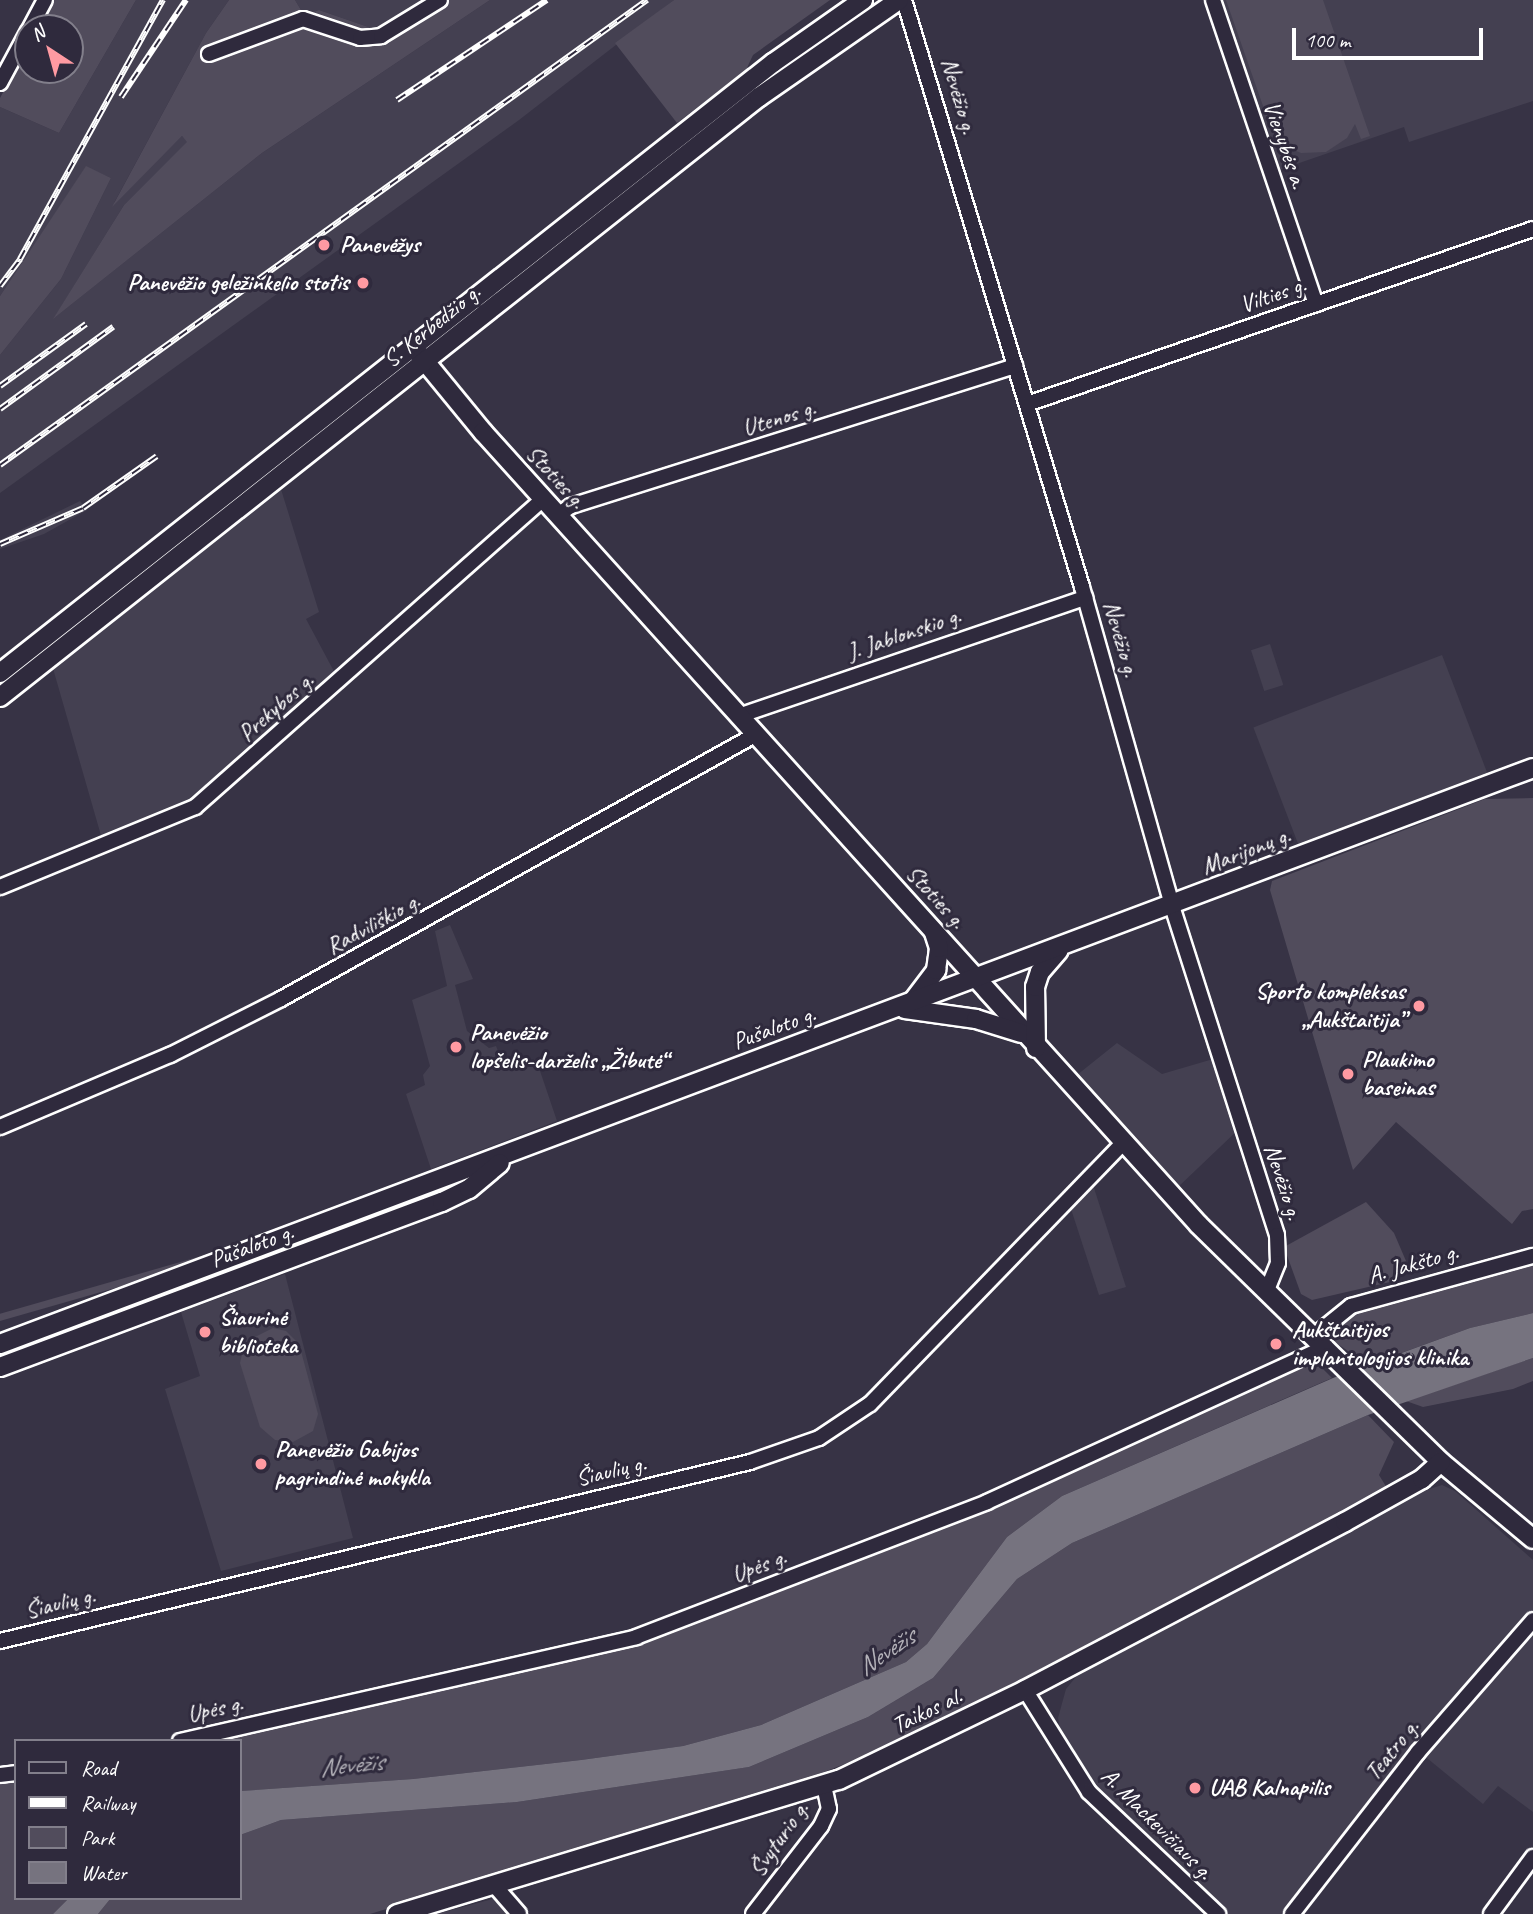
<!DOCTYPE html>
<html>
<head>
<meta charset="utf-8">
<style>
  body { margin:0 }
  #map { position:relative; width:1533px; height:1914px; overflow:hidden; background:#373345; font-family:Caveat,sans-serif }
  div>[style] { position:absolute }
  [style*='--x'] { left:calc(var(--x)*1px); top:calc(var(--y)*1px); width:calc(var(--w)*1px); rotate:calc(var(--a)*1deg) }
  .built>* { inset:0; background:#444051; transform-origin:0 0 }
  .green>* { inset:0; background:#514c5c; transform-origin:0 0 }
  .water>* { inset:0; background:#76737f }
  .roads { filter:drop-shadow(2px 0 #fff) drop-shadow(-2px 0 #fff) drop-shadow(0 2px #fff) drop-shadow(0 -2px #fff) }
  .minor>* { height:14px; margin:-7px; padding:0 7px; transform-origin:7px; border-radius:7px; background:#2f2a3d }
  .major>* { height:18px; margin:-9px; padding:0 9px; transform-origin:9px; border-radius:9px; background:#2f2a3d }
  .rail>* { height:6px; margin-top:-3px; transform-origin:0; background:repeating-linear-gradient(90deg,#2f2a3d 0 10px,#fff 0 20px); box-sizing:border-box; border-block:2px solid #fff }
  .dots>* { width:19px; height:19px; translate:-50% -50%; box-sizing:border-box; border:4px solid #2f2a3d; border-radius:50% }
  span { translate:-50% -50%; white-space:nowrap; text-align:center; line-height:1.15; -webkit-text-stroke:6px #2f2a3d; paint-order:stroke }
  .street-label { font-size:24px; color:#fff }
  .poi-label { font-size:24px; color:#fff; font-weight:700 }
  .left { translate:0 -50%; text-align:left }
  .right { translate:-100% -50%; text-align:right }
  .water-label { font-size:26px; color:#b4b2b9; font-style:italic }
  .legend { position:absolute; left:14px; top:1739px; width:228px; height:161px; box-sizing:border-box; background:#2f2a3d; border:2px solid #827f8b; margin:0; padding:9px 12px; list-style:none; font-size:21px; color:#fff }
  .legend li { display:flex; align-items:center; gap:14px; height:35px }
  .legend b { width:35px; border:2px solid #827f8b }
  .north { position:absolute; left:14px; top:14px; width:70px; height:70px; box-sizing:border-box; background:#2f2a3d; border:2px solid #827f8b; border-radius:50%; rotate:324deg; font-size:19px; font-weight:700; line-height:28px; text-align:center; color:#fff }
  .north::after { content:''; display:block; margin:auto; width:24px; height:32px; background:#ff9aa2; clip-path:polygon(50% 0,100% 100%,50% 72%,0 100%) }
  .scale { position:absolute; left:1292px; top:28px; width:191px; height:32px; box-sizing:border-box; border:4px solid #fff; border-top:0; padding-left:9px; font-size:21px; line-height:24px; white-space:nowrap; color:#fff; -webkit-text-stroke:5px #2f2a3d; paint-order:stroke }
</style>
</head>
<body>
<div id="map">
  <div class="built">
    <i style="clip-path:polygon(136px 0,229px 0,206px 33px,114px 203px,182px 136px,188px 142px,124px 205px,54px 318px,262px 153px,490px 0,674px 0,519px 120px,0 493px,0 355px,61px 279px,111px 178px,86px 167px,0 296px,0 107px,59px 133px)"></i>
    <i style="clip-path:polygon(295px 0,436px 0,380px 31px,319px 10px,304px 15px)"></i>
    <i style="clip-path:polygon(1218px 0,1533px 0,1533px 101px,1409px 142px,1404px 127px,1276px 171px)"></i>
    <i style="clip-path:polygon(280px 486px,319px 612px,306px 619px,337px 677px,175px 810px,102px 839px,52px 665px)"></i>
    <i style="clip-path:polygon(80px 501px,87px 510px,44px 534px,0 549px,0 540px)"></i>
    <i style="left:1270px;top:644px;width:43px;height:20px;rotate:72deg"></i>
    <i style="left:1442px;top:655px;width:126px;height:202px;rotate:69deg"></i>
    <i style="clip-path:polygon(450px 925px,473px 979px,455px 985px,467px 1031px,489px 1048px,496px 1046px,506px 1071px,536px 1059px,557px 1121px,431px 1169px,406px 1094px,425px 1085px,423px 1075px,430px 1066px,412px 1000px,447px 986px,435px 931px)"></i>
    <i style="clip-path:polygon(1117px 1043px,1162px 1074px,1220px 1057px,1241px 1127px,1176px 1189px,1072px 1079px)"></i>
    <i style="clip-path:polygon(1093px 1185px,1126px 1287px,1099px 1295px,1071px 1209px)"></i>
    <i style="clip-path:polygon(285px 1274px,353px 1538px,221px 1571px,165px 1389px,200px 1376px,181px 1312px)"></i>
    <i style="clip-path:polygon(1442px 1485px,1455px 1491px,1533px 1560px,1533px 1812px,1498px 1786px,1483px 1804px,1422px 1754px,1412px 1751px,1284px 1914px,1225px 1914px,1143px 1841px,1089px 1786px,1061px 1735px,1058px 1718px,1066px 1689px,1080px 1672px,1411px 1495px)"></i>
    <i style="clip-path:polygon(496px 1898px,513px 1914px,437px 1914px)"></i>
  </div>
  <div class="green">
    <i style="clip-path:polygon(53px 0,136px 0,59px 133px,0 107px,0 98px,28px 46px,28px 70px,70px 70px,70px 28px,38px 28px)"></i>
    <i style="clip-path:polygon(229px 0,295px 0,304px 15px,319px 10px,380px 31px,436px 0,490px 0,262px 153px,53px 319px,124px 205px,187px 142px,182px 136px,112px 207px,206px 33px)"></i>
    <i style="clip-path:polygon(674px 0,830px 0,753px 55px,746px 70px,677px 123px,615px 43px)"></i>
    <i style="clip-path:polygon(1226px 0,1323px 0,1370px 136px,1361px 139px,1355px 124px,1347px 138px,1326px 152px,1301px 153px,1287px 147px,1292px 163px,1284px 166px)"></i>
    <i style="clip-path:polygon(867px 5px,871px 11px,443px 341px,439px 336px,750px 88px)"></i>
    <i style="clip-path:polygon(86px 166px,111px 178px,61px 279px,0 355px,0 296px)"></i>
    <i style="clip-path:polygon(1533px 798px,1533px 1209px,1522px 1211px,1512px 1224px,1396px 1122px,1353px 1170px,1270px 890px,1272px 881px,1485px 799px)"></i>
    <i style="left:428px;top:1191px;width:7px;height:457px;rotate:74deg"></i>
    <i style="clip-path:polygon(1366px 1202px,1394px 1233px,1406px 1261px,1390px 1282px,1312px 1300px,1301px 1294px,1284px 1247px)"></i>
    <i style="clip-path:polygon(1533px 1263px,1533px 1313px,1470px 1328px,1368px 1365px,1335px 1342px,1336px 1327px,1365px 1308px)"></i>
    <i style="clip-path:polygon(273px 1328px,286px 1331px,299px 1344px,318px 1414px,313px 1431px,293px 1442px,275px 1440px,260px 1427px,240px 1363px,245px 1342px)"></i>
    <i style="clip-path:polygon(1533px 1358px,1533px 1381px,1513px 1389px,1423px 1407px,1406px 1401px)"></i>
    <i style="clip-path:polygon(1314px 1360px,1332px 1378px,1062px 1496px,1007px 1537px,927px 1644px,906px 1662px,761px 1725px,683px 1746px,581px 1760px,413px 1779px,240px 1791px,240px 1741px,180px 1741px,636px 1637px,1152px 1432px)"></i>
    <i style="clip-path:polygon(1368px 1415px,1394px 1442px,1379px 1475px,1387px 1488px,903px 1741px,791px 1785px,370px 1914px,98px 1914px,111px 1898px,240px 1898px,240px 1835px,281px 1820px,517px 1802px,749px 1767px,868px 1717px,933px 1678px,1017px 1579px,1072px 1543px)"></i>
    <i style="clip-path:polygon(16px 1773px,16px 1898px,69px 1898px,53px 1914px,0 1914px,0 1775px)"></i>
  </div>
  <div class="water">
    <i style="clip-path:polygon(1533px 1313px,1533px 1358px,1368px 1415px,1072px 1543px,1017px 1579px,933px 1678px,868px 1717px,749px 1767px,517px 1802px,281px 1820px,240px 1835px,240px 1791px,413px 1779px,581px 1760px,683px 1746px,761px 1725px,906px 1662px,927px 1644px,1007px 1537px,1062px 1496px,1333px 1378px,1470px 1328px)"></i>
    <i style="clip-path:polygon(69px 1898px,111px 1898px,98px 1914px,53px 1914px)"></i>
  </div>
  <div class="roads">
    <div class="minor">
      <i style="--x:904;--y:0;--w:613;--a:73.13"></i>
      <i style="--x:1082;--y:587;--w:331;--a:74.2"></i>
      <i style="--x:1172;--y:906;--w:345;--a:72.3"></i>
      <i style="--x:1277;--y:1235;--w:28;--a:88"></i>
      <i style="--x:1278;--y:1263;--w:31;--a:112"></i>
      <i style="--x:1213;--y:0;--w:321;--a:71.3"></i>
      <i style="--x:30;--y:28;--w:32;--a:-62"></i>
      <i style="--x:209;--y:54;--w:100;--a:-20.4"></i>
      <i style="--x:303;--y:19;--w:60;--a:18.4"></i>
      <i style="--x:360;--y:38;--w:21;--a:-5"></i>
      <i style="--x:381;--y:36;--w:69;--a:-31.4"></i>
      <i style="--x:0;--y:83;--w:59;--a:-61.7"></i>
      <i style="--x:1027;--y:404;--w:535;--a:-19.08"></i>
      <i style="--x:558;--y:515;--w:16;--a:-35"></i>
      <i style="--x:571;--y:506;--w:466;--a:-17.5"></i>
      <i style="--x:738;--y:716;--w:367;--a:-18.8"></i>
      <i style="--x:0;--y:887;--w:211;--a:-22.3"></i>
      <i style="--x:195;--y:807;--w:465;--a:-41.5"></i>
      <i style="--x:0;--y:1127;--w:185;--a:-23"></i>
      <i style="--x:170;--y:1055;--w:124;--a:-26.8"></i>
      <i style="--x:281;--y:999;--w:543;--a:-29.12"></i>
      <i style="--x:1314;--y:1336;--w:48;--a:-39"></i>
      <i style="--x:1351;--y:1306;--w:189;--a:-15.4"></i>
      <i style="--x:0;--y:1641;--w:771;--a:-13.42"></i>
      <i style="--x:750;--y:1462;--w:73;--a:-19.2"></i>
      <i style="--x:819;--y:1438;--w:61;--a:-33.7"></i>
      <i style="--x:870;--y:1404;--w:362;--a:-45.9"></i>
      <i style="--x:1025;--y:1690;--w:120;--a:57.9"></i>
      <i style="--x:1089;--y:1792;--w:178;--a:43.4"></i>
      <i style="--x:180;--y:1741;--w:468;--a:-12.8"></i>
      <i style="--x:636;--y:1637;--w:376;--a:-21"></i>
      <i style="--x:987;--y:1502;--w:373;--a:-24.6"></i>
      <i style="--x:0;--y:1775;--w:16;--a:-7"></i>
      <i style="--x:494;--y:1885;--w:38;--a:49"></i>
      <i style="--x:753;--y:1914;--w:111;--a:-52.3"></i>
      <i style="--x:821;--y:1826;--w:19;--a:-65"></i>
      <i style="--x:829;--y:1809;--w:25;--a:-102"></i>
      <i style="--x:1292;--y:1914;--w:205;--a:-52.1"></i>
      <i style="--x:1418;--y:1752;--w:175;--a:-48.9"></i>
      <i style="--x:1491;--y:1914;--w:71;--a:-53.6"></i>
    </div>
    <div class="major">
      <i style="--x:414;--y:348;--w:109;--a:50.6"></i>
      <i style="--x:483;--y:432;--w:1068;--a:47.92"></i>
      <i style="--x:1199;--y:1225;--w:339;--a:44.4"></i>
      <i style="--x:1441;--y:1462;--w:120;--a:39.9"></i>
      <i style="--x:0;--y:673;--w:985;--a:-38.28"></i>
      <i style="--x:773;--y:63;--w:110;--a:-35"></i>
      <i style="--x:0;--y:697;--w:968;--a:-38.33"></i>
      <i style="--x:759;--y:97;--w:170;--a:-34.7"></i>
      <i style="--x:913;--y:1001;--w:39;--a:-53"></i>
      <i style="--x:936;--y:970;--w:22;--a:-82"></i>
      <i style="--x:939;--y:948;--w:16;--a:-108"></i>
      <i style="--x:905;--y:1009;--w:72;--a:8"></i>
      <i style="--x:976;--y:1019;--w:47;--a:17.3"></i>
      <i style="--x:1036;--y:1048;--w:61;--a:-90.9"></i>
      <i style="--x:1035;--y:987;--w:16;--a:-72"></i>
      <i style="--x:1040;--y:972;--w:28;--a:-49"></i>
      <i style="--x:0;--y:1344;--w:1638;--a:-20.59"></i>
      <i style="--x:0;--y:1367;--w:472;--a:-20.5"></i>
      <i style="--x:442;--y:1202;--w:30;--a:-26"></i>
      <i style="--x:469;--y:1189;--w:40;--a:-40"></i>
      <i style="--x:397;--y:1914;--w:462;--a:-16.9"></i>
      <i style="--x:839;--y:1780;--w:207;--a:-25.8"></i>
      <i style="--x:1025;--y:1690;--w:361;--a:-27.7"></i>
      <i style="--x:1345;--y:1522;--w:88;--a:-29.2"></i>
      <i style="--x:1422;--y:1479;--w:25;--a:-42"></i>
    </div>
  </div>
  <div class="rail">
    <i style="--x:121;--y:97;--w:117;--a:-56.2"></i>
    <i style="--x:397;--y:100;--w:180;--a:-33.7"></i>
    <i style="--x:0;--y:286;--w:34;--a:-53"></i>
    <i style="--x:20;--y:259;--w:296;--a:-61.1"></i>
    <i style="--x:0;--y:386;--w:106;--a:-35.8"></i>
    <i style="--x:0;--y:409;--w:140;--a:-36"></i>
    <i style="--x:0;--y:465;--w:797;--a:-35.7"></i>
    <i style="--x:0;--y:544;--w:90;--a:-23.4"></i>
    <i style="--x:83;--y:508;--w:90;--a:-35.1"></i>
  </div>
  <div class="dots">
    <i style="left:324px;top:245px;background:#ff9aa2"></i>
    <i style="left:363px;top:283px;background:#ff9aa2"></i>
    <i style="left:1419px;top:1006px;background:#ff9aa2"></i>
    <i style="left:456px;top:1047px;background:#ff9aa2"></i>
    <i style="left:1348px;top:1074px;background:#ff9aa2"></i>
    <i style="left:205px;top:1332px;background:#ff9aa2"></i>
    <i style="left:1276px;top:1344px;background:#ff9aa2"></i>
    <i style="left:261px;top:1464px;background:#ff9aa2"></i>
    <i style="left:1195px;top:1788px;background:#ff9aa2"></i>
  </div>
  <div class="street-label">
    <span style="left:959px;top:96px;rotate:74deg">Nevėžio g.</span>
    <span style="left:1285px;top:145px;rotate:71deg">Vienybės a.</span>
    <span style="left:1273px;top:295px;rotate:-19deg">Vilties g.</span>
    <span style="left:432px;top:326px;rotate:-39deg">S. Kerbedžio g.</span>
    <span style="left:779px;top:418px;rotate:-17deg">Utenos g.</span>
    <span style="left:556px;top:477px;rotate:48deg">Stoties g.</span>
    <span style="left:904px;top:634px;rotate:-19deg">J. Jablonskio g.</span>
    <span style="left:1121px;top:639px;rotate:74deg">Nevėžio g.</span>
    <span style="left:276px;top:707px;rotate:-41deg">Prekybos g.</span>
    <span style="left:1246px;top:851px;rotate:-21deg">Marijonų g.</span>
    <span style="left:936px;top:897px;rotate:48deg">Stoties g.</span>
    <span style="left:373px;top:924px;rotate:-29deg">Radviliškio g.</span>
    <span style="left:774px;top:1028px;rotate:-20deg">Pušaloto g.</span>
    <span style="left:1283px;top:1182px;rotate:72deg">Nevėžio g.</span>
    <span style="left:252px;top:1246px;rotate:-20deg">Pušaloto g.</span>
    <span style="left:1413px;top:1264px;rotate:-16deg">A. Jakšto g.</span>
    <span style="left:611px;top:1471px;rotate:-13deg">Šiaulių g.</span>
    <span style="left:759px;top:1566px;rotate:-21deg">Upės g.</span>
    <span style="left:60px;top:1603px;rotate:-13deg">Šiaulių g.</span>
    <span style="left:215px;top:1709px;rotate:-13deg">Upės g.</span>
    <span style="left:927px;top:1711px;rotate:-26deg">Taikos al.</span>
    <span style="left:1392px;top:1750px;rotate:-51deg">Teatro g.</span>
    <span style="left:1157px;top:1824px;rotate:45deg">A. Mackevičiaus g.</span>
    <span style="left:779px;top:1839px;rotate:-55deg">Švyturio g.</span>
  </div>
  <div class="poi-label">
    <span class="left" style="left:340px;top:245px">Panevėžys</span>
    <span class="right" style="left:349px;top:283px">Panevėžio geležinkelio stotis</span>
    <span class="right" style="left:1405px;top:1006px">Sporto kompleksas<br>„Aukštaitija”</span>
    <span class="left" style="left:470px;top:1047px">Panevėžio<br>lopšelis-darželis „Žibutė“</span>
    <span class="left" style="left:1362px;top:1074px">Plaukimo<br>baseinas</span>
    <span class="left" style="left:219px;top:1332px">Šiaurinė<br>biblioteka</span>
    <span class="left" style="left:1292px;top:1344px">Aukštaitijos<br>implantologijos klinika</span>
    <span class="left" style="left:275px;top:1464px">Panevėžio Gabijos<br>pagrindinė mokykla</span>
    <span class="left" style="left:1209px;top:1788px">UAB Kalnapilis</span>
  </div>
  <div class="water-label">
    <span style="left:886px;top:1652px;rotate:-34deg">Nevėžis</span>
    <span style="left:351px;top:1765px;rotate:-6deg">Nevėžis</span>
  </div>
  <ul class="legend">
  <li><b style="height:9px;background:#2f2a3d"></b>Road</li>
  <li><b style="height:9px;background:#fff"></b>Railway</li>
  <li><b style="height:19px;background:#514c5c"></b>Park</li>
  <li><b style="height:19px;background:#76737f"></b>Water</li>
  </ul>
  <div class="north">N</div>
  <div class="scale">100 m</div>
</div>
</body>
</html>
